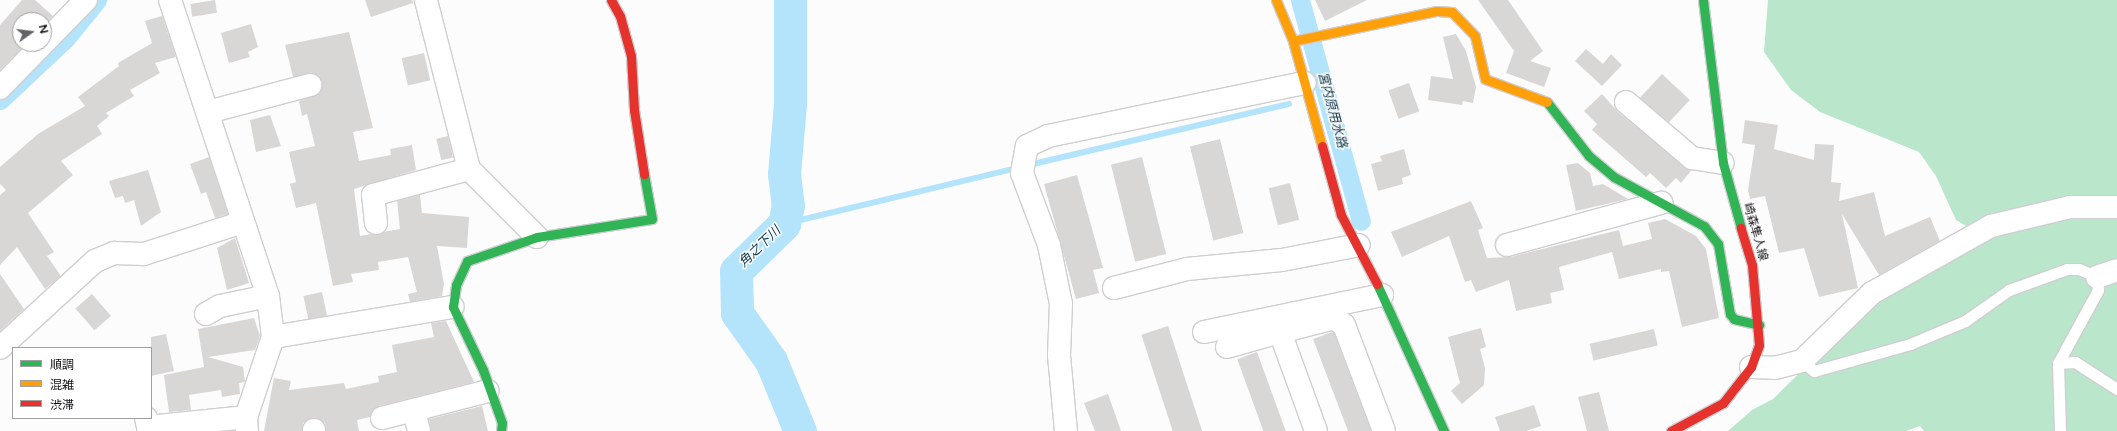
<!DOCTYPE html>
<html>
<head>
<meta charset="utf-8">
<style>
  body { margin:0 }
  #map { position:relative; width:2117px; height:431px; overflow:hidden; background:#fcfcfd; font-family:"Varela Round","Noto Sans JP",sans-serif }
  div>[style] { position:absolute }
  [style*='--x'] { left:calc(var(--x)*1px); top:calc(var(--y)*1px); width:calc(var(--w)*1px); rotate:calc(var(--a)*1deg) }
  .forest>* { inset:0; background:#bae6cc }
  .stream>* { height:5.5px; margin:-2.75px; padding:0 2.75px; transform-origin:2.75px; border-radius:2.75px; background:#b4e4fc }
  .canal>* { height:19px; margin:-9.5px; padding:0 9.5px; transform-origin:9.5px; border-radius:9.5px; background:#b4e4fc }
  .river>* { height:33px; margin:-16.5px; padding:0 16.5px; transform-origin:16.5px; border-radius:16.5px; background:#b4e4fc }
  .building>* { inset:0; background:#d8d7d5; transform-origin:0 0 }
  .roads { filter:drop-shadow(1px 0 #cfced1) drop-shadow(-1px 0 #cfced1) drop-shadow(0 1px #cfced1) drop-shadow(0 -1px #cfced1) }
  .lane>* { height:11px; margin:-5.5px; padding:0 5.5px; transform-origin:5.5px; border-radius:5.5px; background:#fff }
  .street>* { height:22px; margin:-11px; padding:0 11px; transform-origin:11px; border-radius:11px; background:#fff }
  .fast>* { height:9px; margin:-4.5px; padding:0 4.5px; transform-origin:4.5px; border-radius:4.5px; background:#30b455 }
  .slow>* { height:9px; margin:-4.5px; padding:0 4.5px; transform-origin:4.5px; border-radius:4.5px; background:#ff9f0a }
  .jam>* { height:9px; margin:-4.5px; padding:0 4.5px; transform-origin:4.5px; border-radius:4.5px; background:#e5322d }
  span { translate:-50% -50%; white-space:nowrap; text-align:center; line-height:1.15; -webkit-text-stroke:3px #fff; paint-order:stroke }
  .street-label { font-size:12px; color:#110f13 }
  .water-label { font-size:13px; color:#0d3547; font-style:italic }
  .legend { position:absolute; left:12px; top:347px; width:140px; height:72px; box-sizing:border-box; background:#fff; border:1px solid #a09fa1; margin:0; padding:5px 7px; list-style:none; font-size:12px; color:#110f13 }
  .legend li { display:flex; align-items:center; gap:8px; height:20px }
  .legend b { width:20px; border:1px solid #a09fa1 }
  .north { position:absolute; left:12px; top:12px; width:40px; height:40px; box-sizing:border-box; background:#fff; border:1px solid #a09fa1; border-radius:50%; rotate:76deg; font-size:11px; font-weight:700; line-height:16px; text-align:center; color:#110f13 }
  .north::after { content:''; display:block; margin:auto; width:14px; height:18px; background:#636265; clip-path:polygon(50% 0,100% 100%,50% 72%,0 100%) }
</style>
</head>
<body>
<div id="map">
  <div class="forest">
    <i style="clip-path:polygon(1768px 0,2117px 0,2117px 431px,1924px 431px,1920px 426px,1906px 431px,1728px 431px,1752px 410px,1773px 399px,1875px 299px,1968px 227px,1956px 220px,1936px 176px,1919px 152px,1820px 112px,1791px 90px,1764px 52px)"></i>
  </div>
  <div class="stream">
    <i style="--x:1323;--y:97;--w:6;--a:-9"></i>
    <i style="--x:1029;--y:165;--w:267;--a:-13.2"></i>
    <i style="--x:784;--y:224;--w:241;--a:-13.5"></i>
  </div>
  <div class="canal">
    <i style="--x:1300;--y:0;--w:229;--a:74.6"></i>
    <i style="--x:0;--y:100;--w:91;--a:-43.2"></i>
    <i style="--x:66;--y:38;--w:49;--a:-50.8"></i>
  </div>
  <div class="river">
    <i style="--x:790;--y:0;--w:103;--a:90"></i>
    <i style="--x:790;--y:103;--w:71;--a:94.8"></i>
    <i style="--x:784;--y:174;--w:31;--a:83"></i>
    <i style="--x:788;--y:205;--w:19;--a:102"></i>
    <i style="--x:784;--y:224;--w:67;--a:135.6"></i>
    <i style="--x:736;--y:271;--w:42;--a:88.6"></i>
    <i style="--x:737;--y:313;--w:59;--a:54.7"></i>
    <i style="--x:771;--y:361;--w:76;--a:67.5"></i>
  </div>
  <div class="building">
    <i style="clip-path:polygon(22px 0,35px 0,53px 16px,44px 25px,44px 20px,20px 20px,20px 44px,26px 44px,0 70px,0 25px)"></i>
    <i style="left:215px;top:0;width:13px;height:25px;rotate:81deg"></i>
    <i style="clip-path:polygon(365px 0,412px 0,413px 3px,371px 17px)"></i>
    <i style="clip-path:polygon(1315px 0,1367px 0,1325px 21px)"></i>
    <i style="clip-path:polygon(1478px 0,1508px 0,1543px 51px,1530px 61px,1551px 68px,1544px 87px,1506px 73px,1514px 51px)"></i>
    <i style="clip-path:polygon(162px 16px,176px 57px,155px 63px,160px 73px,130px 90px,134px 96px,106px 113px,109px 116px,97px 126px,102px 134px,61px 161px,73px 175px,28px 213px,54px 252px,47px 256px,61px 276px,45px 289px,17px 247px,0 265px,0 195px,6px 190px,0 184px,0 167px,38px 134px,85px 106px,78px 97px,119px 66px,118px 63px,152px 43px,145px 21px)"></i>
    <i style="clip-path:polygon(251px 24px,258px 47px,248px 52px,250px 57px,229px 63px,221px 33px)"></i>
    <i style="clip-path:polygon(349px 32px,373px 128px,353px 132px,359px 161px,391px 155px,390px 149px,412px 145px,416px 170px,354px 189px,360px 236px,400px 229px,397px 201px,420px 195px,422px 213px,469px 217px,467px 248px,437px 246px,444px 284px,442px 296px,410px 302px,408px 294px,417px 292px,408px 257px,378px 262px,379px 270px,351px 274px,353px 282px,333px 286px,316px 203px,296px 208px,290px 184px,296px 182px,289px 152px,315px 146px,307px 114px,302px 116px,299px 101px,318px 94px,322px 82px,313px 73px,293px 77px,285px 45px)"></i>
    <i style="clip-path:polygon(1456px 34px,1466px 51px,1476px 87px,1473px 103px,1463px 101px,1462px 105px,1428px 100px,1431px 76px,1453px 79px,1443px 37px)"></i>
    <i style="clip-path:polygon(1586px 49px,1603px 64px,1611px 54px,1622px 65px,1602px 86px,1575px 61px)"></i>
    <i style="left:424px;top:53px;width:28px;height:23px;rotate:77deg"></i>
    <i style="left:1662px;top:74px;width:38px;height:33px;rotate:43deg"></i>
    <i style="left:1409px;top:83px;width:30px;height:22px;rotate:70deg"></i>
    <i style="clip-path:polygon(1602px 94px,1618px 112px,1691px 171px,1681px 183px,1676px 178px,1666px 188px,1650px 173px,1646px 177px,1592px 130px,1597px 124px,1584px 111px)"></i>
    <i style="clip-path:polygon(270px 115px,281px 146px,256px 152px,250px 120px)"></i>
    <i style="clip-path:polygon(1745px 120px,1778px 125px,1774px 149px,1814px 160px,1815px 144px,1834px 145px,1831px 182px,1841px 183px,1839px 201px,1874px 192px,1885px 236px,1930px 217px,1940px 241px,1879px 275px,1842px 214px,1858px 288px,1819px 297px,1804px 248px,1779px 253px,1765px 196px,1750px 199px,1748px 190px,1755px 145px,1742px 143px)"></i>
    <i style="left:448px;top:136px;width:22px;height:12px;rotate:77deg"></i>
    <i style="left:1220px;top:139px;width:97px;height:31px;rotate:76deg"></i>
    <i style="clip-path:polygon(1404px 149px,1411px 175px,1402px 178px,1403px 184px,1378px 191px,1371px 164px,1382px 161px,1380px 156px)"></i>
    <i style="clip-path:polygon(209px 157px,228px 214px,215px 218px,206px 192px,201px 194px,190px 164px)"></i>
    <i style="left:1142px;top:157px;width:100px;height:32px;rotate:76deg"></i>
    <i style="clip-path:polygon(1578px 163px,1590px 173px,1593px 186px,1603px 184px,1628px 199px,1576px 211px,1566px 165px)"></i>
    <i style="clip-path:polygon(148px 170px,161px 212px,141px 226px,134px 200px,125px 203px,123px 196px,115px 198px,109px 181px)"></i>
    <i style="clip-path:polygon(1077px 175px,1103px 268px,1093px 270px,1099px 293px,1076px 299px,1044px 184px)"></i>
    <i style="left:1290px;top:183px;width:38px;height:22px;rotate:76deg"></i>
    <i style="clip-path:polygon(1471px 201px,1483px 228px,1478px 230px,1487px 258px,1510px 257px,1619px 230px,1623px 246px,1652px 239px,1648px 223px,1665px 219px,1696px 236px,1706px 249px,1719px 318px,1682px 327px,1669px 271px,1661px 272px,1661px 269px,1619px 279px,1612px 252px,1559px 267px,1564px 290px,1550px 293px,1552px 303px,1516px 311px,1509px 280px,1476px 292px,1471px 280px,1465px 282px,1449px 236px,1402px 257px,1391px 232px)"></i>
    <i style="clip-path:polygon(235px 238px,249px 283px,227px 290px,217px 248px)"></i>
    <i style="clip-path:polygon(0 274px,24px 309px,0 331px)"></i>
    <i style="left:322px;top:292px;width:24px;height:19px;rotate:78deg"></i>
    <i style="left:92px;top:294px;width:29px;height:22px;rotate:49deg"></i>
    <i style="clip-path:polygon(254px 318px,260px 336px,255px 350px,208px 357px,243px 367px,245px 382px,239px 383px,240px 394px,222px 397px,221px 390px,189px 395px,191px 410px,169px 412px,164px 375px,204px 367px,198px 329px)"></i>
    <i style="clip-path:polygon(446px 321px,474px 382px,379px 406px,370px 417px,357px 420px,359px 431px,326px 431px,325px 423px,314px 418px,303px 423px,302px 431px,264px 431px,274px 378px,291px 381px,289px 390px,344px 383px,346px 389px,379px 382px,378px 376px,397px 372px,392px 345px,434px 337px,431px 323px)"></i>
    <i style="left:1168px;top:326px;width:111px;height:28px;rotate:72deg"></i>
    <i style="clip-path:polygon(1481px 328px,1486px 347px,1480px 349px,1485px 368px,1484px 385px,1462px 404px,1451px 391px,1460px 383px,1448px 337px)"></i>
    <i style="left:1654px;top:329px;width:17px;height:66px;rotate:77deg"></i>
    <i style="clip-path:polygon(1332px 332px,1334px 333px,1371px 431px,1348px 431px,1313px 339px)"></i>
    <i style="clip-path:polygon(166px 334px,174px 371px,151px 376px,151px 337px)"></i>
    <i style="left:1257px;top:352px;width:84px;height:21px;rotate:70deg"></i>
    <i style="clip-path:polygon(1599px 392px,1609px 431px,1587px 431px,1578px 397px)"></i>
    <i style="clip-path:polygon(1108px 394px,1121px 431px,1095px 431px,1084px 403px)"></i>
    <i style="clip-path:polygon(1534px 405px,1541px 426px,1526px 431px,1500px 431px,1495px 417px)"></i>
    <i style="clip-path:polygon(482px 406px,488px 431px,431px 431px,429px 419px)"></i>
  </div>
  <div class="roads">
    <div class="lane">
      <i style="--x:1802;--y:361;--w:16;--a:40"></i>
      <i style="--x:1814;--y:371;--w:100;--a:-15.7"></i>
      <i style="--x:1910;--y:344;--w:60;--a:-22.7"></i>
      <i style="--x:1965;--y:321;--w:54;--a:-35.2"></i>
      <i style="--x:2009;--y:290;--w:62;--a:-19.9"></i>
      <i style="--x:2067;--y:269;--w:12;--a:0"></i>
      <i style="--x:2079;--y:269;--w:20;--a:24"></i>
      <i style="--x:2097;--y:277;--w:13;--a:86"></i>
      <i style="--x:2098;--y:290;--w:83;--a:118.7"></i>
      <i style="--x:2058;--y:363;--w:68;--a:88.3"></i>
      <i style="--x:2058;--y:363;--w:17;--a:-3"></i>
      <i style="--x:2075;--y:362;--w:50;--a:32.7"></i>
    </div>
    <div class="street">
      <i style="--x:170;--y:0;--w:312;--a:71.7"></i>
      <i style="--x:268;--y:296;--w:41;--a:83"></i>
      <i style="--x:273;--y:337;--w:84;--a:108.6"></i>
      <i style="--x:246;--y:417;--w:14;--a:86"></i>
      <i style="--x:0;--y:88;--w:123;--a:-45.7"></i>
      <i style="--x:1626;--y:102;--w:87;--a:40.3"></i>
      <i style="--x:1692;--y:158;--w:31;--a:9"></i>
      <i style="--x:208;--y:112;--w:106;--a:-14.8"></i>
      <i style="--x:469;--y:169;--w:96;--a:45"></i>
      <i style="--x:376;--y:223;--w:28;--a:-96"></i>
      <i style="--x:373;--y:195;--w:99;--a:-15.2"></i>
      <i style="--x:469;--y:169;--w:174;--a:-104.3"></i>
      <i style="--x:1507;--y:245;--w:160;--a:-15.3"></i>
      <i style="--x:2097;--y:277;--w:21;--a:-19"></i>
      <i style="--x:1114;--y:288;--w:75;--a:-14.6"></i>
      <i style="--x:1187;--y:269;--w:95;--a:-5.4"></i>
      <i style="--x:1282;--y:260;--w:78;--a:-11"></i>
      <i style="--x:206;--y:314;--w:16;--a:-30"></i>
      <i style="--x:220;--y:306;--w:49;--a:-11.8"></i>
      <i style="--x:1204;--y:332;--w:182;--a:-11.7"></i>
      <i style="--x:273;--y:337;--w:182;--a:-9.5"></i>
      <i style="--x:1227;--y:347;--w:55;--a:-15.8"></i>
      <i style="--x:0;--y:348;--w:129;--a:-42.5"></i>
      <i style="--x:95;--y:261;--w:21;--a:-23"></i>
      <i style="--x:114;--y:253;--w:30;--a:2"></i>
      <i style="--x:144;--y:254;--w:104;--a:-17.9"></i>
      <i style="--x:1751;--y:367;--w:24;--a:2"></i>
      <i style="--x:1775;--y:368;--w:28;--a:-15"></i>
      <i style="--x:1802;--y:361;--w:98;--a:-44.2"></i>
      <i style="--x:1872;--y:293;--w:137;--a:-29.4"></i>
      <i style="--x:1991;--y:226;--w:81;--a:-13.5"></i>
      <i style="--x:2070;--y:207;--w:47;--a:0"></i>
      <i style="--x:414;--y:411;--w:21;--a:76"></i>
      <i style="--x:146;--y:418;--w:9;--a:77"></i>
      <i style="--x:148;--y:427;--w:99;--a:-5.8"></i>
      <i style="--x:382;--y:418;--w:109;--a:-14.3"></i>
      <i style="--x:314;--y:430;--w:1;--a:90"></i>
      <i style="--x:1066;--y:431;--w:76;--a:-95.3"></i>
      <i style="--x:1059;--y:355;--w:51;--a:-87.8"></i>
      <i style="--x:1061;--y:304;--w:60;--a:-101.5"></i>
      <i style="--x:1049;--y:245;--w:77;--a:-110.6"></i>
      <i style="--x:1022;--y:173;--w:27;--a:-80"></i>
      <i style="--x:1027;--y:146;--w:23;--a:-25"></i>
      <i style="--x:1048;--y:136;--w:262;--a:-11.7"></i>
      <i style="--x:1316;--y:431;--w:105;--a:-110"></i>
      <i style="--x:1280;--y:332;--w:56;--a:-14.5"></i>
      <i style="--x:1334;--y:318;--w:12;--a:35"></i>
      <i style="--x:1344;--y:325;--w:113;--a:69.3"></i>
    </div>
    <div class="fast">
      <i style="--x:1703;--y:0;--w:164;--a:83"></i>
      <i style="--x:1723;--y:163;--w:67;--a:74.5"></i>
      <i style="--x:1547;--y:102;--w:68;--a:52.1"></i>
      <i style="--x:1589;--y:156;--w:33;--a:40"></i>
      <i style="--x:1614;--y:177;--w:102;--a:28.6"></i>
      <i style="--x:1704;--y:226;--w:23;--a:52"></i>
      <i style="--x:1718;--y:244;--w:71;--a:80.3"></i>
      <i style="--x:1730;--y:314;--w:6;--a:51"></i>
      <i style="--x:1734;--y:319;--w:26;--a:13"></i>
      <i style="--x:1377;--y:284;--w:162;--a:65.5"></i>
      <i style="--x:501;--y:431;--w:8;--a:-83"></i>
      <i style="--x:502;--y:423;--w:56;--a:-109.7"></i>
      <i style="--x:483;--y:370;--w:70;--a:-115.5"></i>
      <i style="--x:453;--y:307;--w:22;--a:-82"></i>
      <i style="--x:456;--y:285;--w:26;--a:-65"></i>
      <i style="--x:467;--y:261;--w:74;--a:-18.9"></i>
      <i style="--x:537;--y:237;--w:116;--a:-8.9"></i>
      <i style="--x:652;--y:219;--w:46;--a:-100.1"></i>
    </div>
    <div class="slow">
      <i style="--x:1276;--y:0;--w:44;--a:67.5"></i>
      <i style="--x:1293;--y:41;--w:109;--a:74.6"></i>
      <i style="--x:1293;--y:41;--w:147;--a:-11.8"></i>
      <i style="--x:1437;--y:11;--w:15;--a:4"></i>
      <i style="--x:1452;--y:12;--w:33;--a:46"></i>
      <i style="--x:1475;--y:36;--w:44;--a:76.9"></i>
      <i style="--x:1485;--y:79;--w:66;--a:20.4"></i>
    </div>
    <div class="jam">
      <i style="--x:611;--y:0;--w:18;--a:61"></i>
      <i style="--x:620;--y:16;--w:41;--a:74.6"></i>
      <i style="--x:631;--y:56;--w:54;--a:86.8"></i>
      <i style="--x:634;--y:110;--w:65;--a:81.1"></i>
      <i style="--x:1322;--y:146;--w:72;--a:74.6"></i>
      <i style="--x:1341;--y:215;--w:78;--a:62.4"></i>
      <i style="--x:1671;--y:431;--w:59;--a:-28.3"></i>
      <i style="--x:1723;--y:403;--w:46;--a:-52.1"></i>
      <i style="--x:1751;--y:367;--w:23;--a:-70"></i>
      <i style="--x:1759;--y:345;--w:80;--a:-95"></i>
      <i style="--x:1752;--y:265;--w:39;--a:-107"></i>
    </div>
  </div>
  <div class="street-label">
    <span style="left:1755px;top:232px;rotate:74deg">崎森隼人線</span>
  </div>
  <div class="water-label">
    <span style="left:1332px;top:110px;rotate:75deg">宮内原用水路</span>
    <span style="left:760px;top:247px;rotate:-44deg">角之下川</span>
  </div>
  <ul class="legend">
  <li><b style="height:5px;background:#30b455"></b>順調</li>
  <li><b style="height:5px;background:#ff9f0a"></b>混雑</li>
  <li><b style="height:5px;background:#e5322d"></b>渋滞</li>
  </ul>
  <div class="north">N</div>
</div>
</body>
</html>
